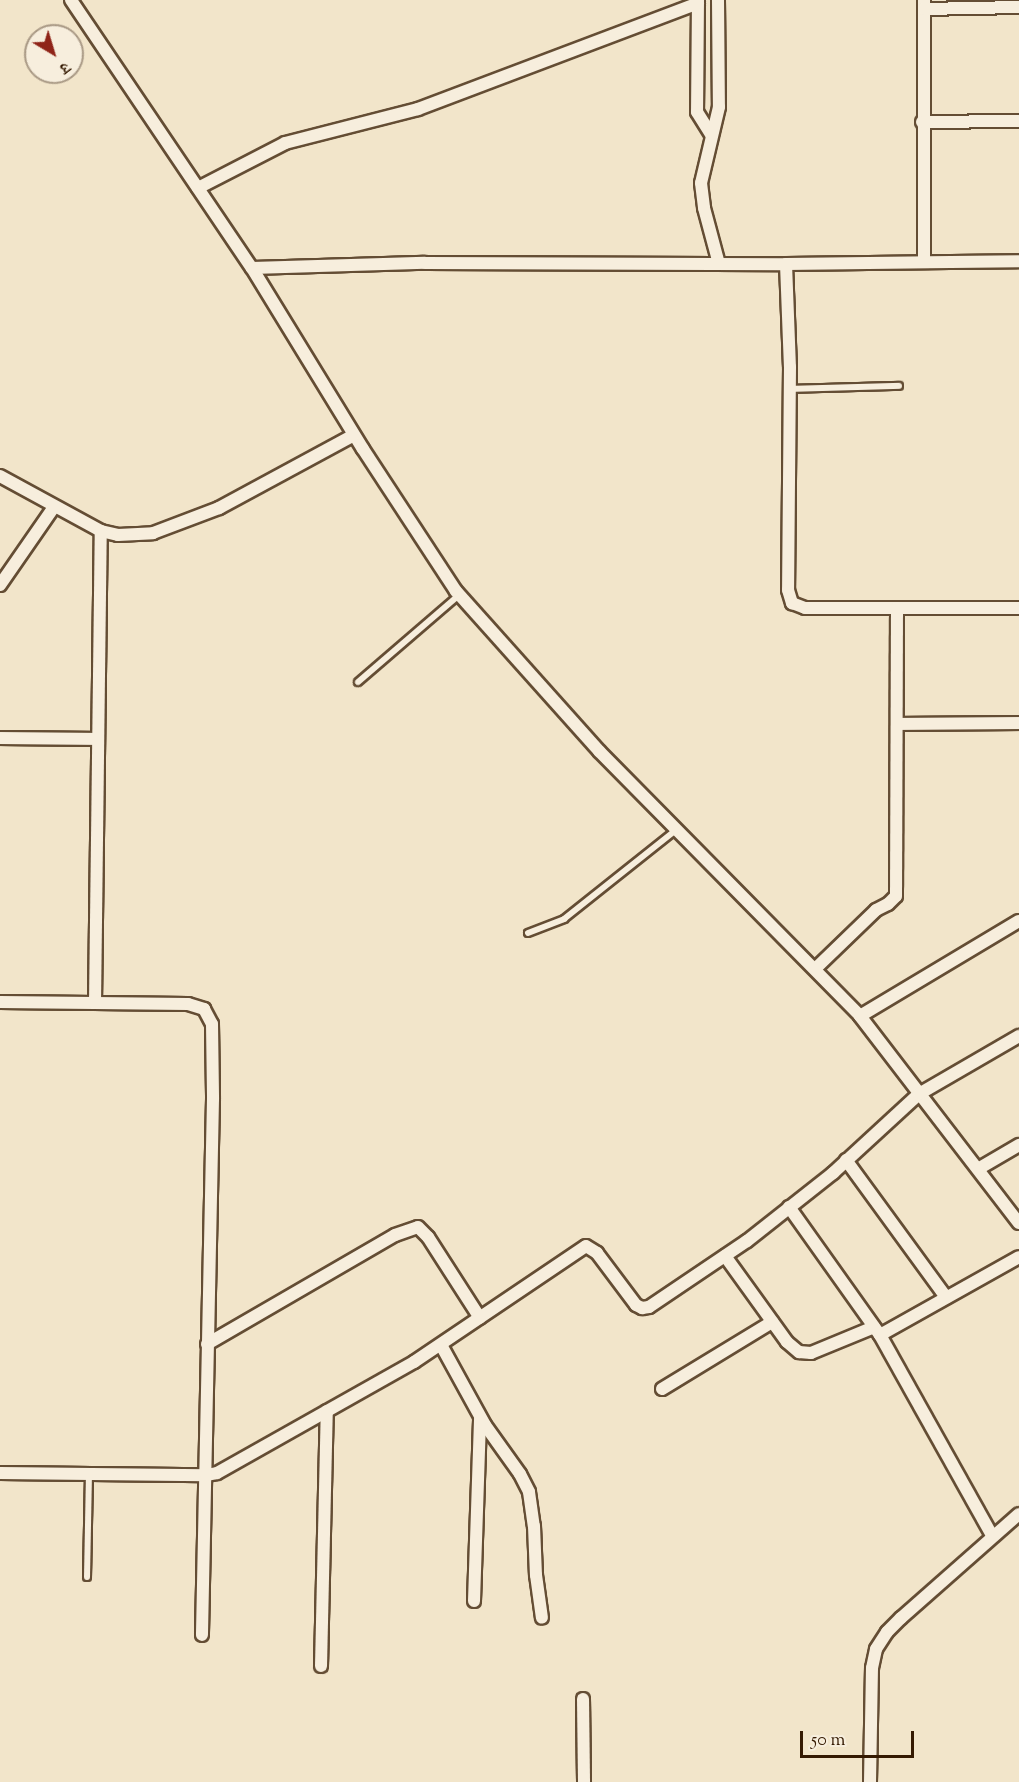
<!DOCTYPE html>
<html>
<head>
<meta charset="utf-8">
<style>
  body { margin:0 }
  #map { position:relative; width:1019px; height:1782px; overflow:hidden; background:#f2e5ca; font-family:"Sorts Mill Goudy","Noto Serif Devanagari",serif }
  div>[style] { position:absolute }
  [style*='--x'] { left:calc(var(--x)*1px); top:calc(var(--y)*1px); width:calc(var(--w)*1px); rotate:calc(var(--a)*1deg) }
  .roads { filter:drop-shadow(2px 0 #644d34) drop-shadow(-2px 0 #644d34) drop-shadow(0 2px #644d34) drop-shadow(0 -2px #644d34) }
  .lane>* { height:6px; margin:-3px; padding:0 3px; transform-origin:3px; border-radius:3px; background:#f7eedd }
  .street>* { height:12px; margin:-6px; padding:0 6px; transform-origin:6px; border-radius:6px; background:#f7eedd }
  span { translate:-50% -50%; white-space:nowrap; text-align:center; line-height:1.15; -webkit-text-stroke:6px #f7eedd; paint-order:stroke }
  .north { position:absolute; left:24px; top:24px; width:60px; height:60px; box-sizing:border-box; background:#f7eedd; border:2px solid #a99985; border-radius:50%; rotate:142deg; font-size:16px; font-weight:700; line-height:24px; text-align:center; color:#351a02 }
  .north::after { content:''; display:block; margin:auto; width:21px; height:27px; background:#8f2418; clip-path:polygon(50% 0,100% 100%,50% 72%,0 100%) }
  .scale { position:absolute; left:800px; top:1731px; width:114px; height:27px; box-sizing:border-box; border:3px solid #351a02; border-top:0; padding-left:8px; font-size:18px; line-height:21px; white-space:nowrap; color:#351a02; -webkit-text-stroke:4px #f7eedd; paint-order:stroke }
</style>
</head>
<body>
<div id="map">
  <div class="roads">
    <div class="lane">
      <i style="--x:790;--y:389;--w:109;--a:-1.6"></i>
      <i style="--x:358;--y:682;--w:133;--a:-40.7"></i>
      <i style="--x:528;--y:933;--w:39;--a:-21"></i>
      <i style="--x:564;--y:919;--w:143;--a:-38.5"></i>
      <i style="--x:87;--y:1577;--w:103;--a:-88.9"></i>
    </div>
    <div class="street">
      <i style="--x:71;--y:0;--w:323;--a:56"></i>
      <i style="--x:252;--y:268;--w:212;--a:58.5"></i>
      <i style="--x:363;--y:449;--w:170;--a:56.8"></i>
      <i style="--x:456;--y:591;--w:215;--a:48.2"></i>
      <i style="--x:599;--y:751;--w:372;--a:45.4"></i>
      <i style="--x:860;--y:1016;--w:261;--a:52.5"></i>
      <i style="--x:698;--y:0;--w:112;--a:90.5"></i>
      <i style="--x:697;--y:112;--w:26;--a:58"></i>
      <i style="--x:718;--y:0;--w:107;--a:89.5"></i>
      <i style="--x:719;--y:107;--w:78;--a:103.3"></i>
      <i style="--x:701;--y:183;--w:25;--a:83"></i>
      <i style="--x:704;--y:208;--w:58;--a:75"></i>
      <i style="--x:924;--y:0;--w:262;--a:90"></i>
      <i style="--x:924;--y:9;--w:95;--a:-1.2"></i>
      <i style="--x:922;--y:122;--w:97;--a:-0.6"></i>
      <i style="--x:198;--y:188;--w:98;--a:-27.3"></i>
      <i style="--x:285;--y:143;--w:137;--a:-14.3"></i>
      <i style="--x:418;--y:109;--w:299;--a:-20.7"></i>
      <i style="--x:786;--y:264;--w:103;--a:87.8"></i>
      <i style="--x:790;--y:367;--w:223;--a:90.5"></i>
      <i style="--x:788;--y:590;--w:14;--a:73"></i>
      <i style="--x:792;--y:603;--w:14;--a:21"></i>
      <i style="--x:805;--y:608;--w:214;--a:0"></i>
      <i style="--x:252;--y:268;--w:173;--a:-1.7"></i>
      <i style="--x:425;--y:263;--w:361;--a:0.2"></i>
      <i style="--x:786;--y:264;--w:233;--a:-0.7"></i>
      <i style="--x:0;--y:476;--w:115;--a:28.6"></i>
      <i style="--x:101;--y:531;--w:17;--a:13"></i>
      <i style="--x:118;--y:535;--w:35;--a:-3"></i>
      <i style="--x:153;--y:533;--w:71;--a:-20.7"></i>
      <i style="--x:219;--y:508;--w:153;--a:-28.4"></i>
      <i style="--x:0;--y:585;--w:95;--a:-55.3"></i>
      <i style="--x:898;--y:724;--w:121;--a:-0.5"></i>
      <i style="--x:0;--y:738;--w:98;--a:0.6"></i>
      <i style="--x:815;--y:969;--w:85;--a:-44"></i>
      <i style="--x:876;--y:910;--w:13;--a:-27"></i>
      <i style="--x:888;--y:904;--w:11;--a:-45"></i>
      <i style="--x:896;--y:896;--w:288;--a:-89.8"></i>
      <i style="--x:0;--y:1002;--w:188;--a:0.6"></i>
      <i style="--x:188;--y:1004;--w:17;--a:17"></i>
      <i style="--x:204;--y:1009;--w:17;--a:62"></i>
      <i style="--x:212;--y:1024;--w:75;--a:89.2"></i>
      <i style="--x:213;--y:1099;--w:536;--a:91.18"></i>
      <i style="--x:95;--y:1003;--w:472;--a:-89.3"></i>
      <i style="--x:860;--y:1016;--w:185;--a:-30.9"></i>
      <i style="--x:846;--y:1160;--w:170;--a:53.9"></i>
      <i style="--x:978;--y:1169;--w:48;--a:-30.3"></i>
      <i style="--x:789;--y:1207;--w:157;--a:54.6"></i>
      <i style="--x:880;--y:1335;--w:229;--a:60.8"></i>
      <i style="--x:725;--y:1256;--w:106;--a:54.2"></i>
      <i style="--x:787;--y:1342;--w:16;--a:40"></i>
      <i style="--x:799;--y:1352;--w:12;--a:5"></i>
      <i style="--x:811;--y:1353;--w:68;--a:-22.4"></i>
      <i style="--x:880;--y:1335;--w:159;--a:-29.3"></i>
      <i style="--x:207;--y:1344;--w:217;--a:-30.1"></i>
      <i style="--x:395;--y:1235;--w:24;--a:-19"></i>
      <i style="--x:418;--y:1227;--w:14;--a:45"></i>
      <i style="--x:428;--y:1237;--w:96;--a:57.3"></i>
      <i style="--x:441;--y:1345;--w:91;--a:61.2"></i>
      <i style="--x:485;--y:1425;--w:60;--a:54.5"></i>
      <i style="--x:520;--y:1474;--w:20;--a:63"></i>
      <i style="--x:529;--y:1492;--w:34;--a:82"></i>
      <i style="--x:534;--y:1526;--w:49;--a:87.7"></i>
      <i style="--x:536;--y:1575;--w:43;--a:82.1"></i>
      <i style="--x:662;--y:1389;--w:129;--a:-31.3"></i>
      <i style="--x:0;--y:1473;--w:206;--a:0.6"></i>
      <i style="--x:206;--y:1475;--w:11;--a:-10"></i>
      <i style="--x:217;--y:1473;--w:226;--a:-29.4"></i>
      <i style="--x:414;--y:1362;--w:207;--a:-34"></i>
      <i style="--x:586;--y:1246;--w:13;--a:32"></i>
      <i style="--x:597;--y:1253;--w:65;--a:53.1"></i>
      <i style="--x:636;--y:1305;--w:7;--a:27"></i>
      <i style="--x:642;--y:1308;--w:7;--a:-8"></i>
      <i style="--x:649;--y:1307;--w:118;--a:-34"></i>
      <i style="--x:747;--y:1241;--w:110;--a:-38.3"></i>
      <i style="--x:833;--y:1173;--w:117;--a:-42.6"></i>
      <i style="--x:919;--y:1094;--w:116;--a:-30.1"></i>
      <i style="--x:474;--y:1601;--w:183;--a:-88.1"></i>
      <i style="--x:321;--y:1666;--w:255;--a:-88.7"></i>
      <i style="--x:583;--y:1699;--w:83;--a:89.3"></i>
      <i style="--x:870;--y:1782;--w:114;--a:-89"></i>
      <i style="--x:872;--y:1668;--w:19;--a:-78"></i>
      <i style="--x:876;--y:1649;--w:20;--a:-57"></i>
      <i style="--x:887;--y:1632;--w:20;--a:-45"></i>
      <i style="--x:901;--y:1618;--w:157;--a:-41.4"></i>
    </div>
  </div>
  <div class="north">उ</div>
  <div class="scale">50 m</div>
</div>
</body>
</html>
